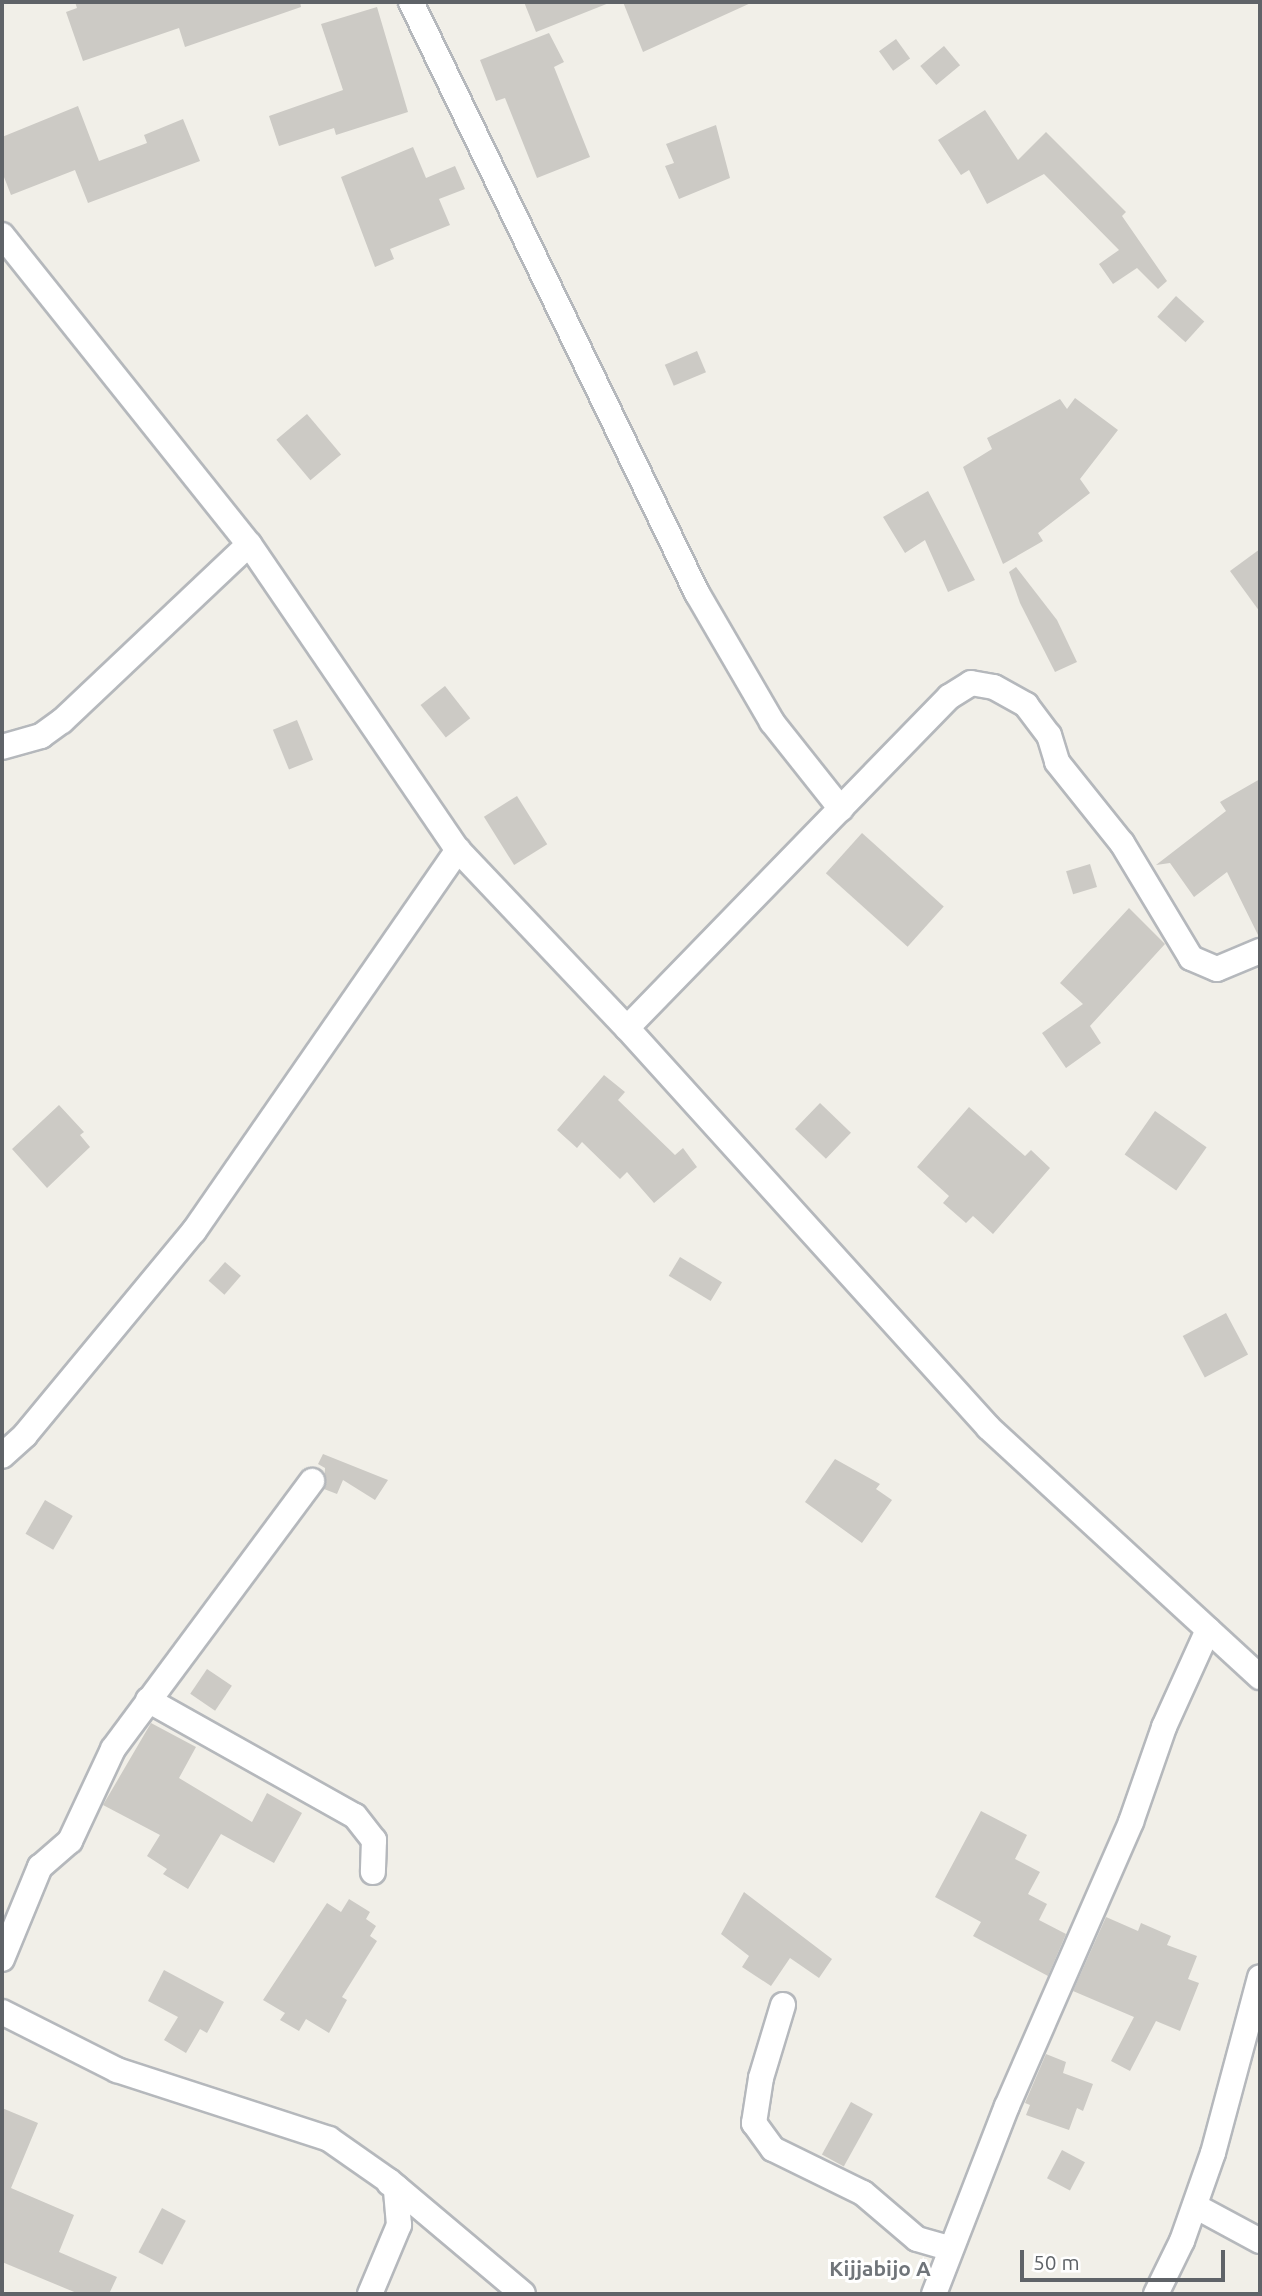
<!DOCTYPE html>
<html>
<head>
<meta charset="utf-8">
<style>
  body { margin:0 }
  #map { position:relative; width:1262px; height:2296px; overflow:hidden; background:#f1efe8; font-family:Ubuntu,sans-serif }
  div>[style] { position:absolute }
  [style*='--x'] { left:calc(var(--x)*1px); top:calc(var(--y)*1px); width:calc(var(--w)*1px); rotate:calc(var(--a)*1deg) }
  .building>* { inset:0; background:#cccac5; transform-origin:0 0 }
  .roads { filter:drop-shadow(2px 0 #b5b8bc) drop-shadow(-2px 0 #b5b8bc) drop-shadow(0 2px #b5b8bc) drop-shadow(0 -2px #b5b8bc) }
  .street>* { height:24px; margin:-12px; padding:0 12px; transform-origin:12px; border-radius:12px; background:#fff }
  span { translate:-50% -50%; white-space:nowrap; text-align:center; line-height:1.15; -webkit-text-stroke:6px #fff; paint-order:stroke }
  .quarter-label { font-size:21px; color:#70757a; font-weight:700 }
  .frame { position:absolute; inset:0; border:4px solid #5f6368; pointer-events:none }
  .scale { position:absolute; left:1020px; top:2250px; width:205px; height:32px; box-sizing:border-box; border:4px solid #5f6368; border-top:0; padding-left:9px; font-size:21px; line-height:24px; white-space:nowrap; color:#5f6368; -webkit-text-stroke:5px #fff; paint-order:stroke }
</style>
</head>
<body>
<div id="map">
  <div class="building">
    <i style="clip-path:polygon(75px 2px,300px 2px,301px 7px,185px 47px,179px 28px,83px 61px,66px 12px,77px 8px)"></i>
    <i style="clip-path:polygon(524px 2px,609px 2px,609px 3px,536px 32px)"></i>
    <i style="clip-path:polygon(623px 2px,753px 2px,643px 52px)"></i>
    <i style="clip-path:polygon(377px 7px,408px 112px,336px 135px,334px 128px,279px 146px,269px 116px,343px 90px,321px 24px)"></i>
    <i style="clip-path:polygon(549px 33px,564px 62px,554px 67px,590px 157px,537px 178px,505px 98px,496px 101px,480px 60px)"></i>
    <i style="left:896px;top:39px;width:24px;height:21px;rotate:54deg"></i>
    <i style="left:944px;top:46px;width:25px;height:31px;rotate:50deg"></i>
    <i style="clip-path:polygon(78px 106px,99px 161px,147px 143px,144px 135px,183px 119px,200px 161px,88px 203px,75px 170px,11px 195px,2px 172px,2px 137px)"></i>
    <i style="clip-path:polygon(985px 110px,1018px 160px,1046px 132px,1126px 212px,1122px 216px,1167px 281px,1158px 289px,1137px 268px,1113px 284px,1099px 264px,1119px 250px,1044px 174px,987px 204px,969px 170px,961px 175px,938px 140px)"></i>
    <i style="clip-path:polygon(716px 125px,730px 178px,679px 199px,665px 166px,674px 163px,666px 144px)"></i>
    <i style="clip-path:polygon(413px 147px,426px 178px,455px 166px,465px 189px,439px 199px,450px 225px,390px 249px,394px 259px,375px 267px,341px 177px)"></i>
    <i style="left:1176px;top:296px;width:38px;height:28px;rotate:42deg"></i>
    <i style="left:697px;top:351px;width:23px;height:35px;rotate:67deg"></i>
    <i style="clip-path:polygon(1075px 398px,1118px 430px,1080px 479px,1090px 493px,1038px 533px,1043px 541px,1003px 564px,963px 467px,992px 449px,987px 438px,1060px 399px,1067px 409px)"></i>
    <i style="left:307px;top:414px;width:53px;height:40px;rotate:50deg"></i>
    <i style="clip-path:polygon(928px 491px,975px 580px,948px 592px,925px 540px,905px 553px,883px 517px)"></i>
    <i style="clip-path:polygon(1260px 549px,1260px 612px,1230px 571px)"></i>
    <i style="clip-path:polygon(1016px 567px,1057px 620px,1077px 662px,1055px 672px,1020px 603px,1009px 572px)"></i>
    <i style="left:445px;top:686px;width:41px;height:31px;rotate:52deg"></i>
    <i style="left:297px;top:720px;width:43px;height:26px;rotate:68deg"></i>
    <i style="clip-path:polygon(1260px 779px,1260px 936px,1259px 937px,1227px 872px,1194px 897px,1170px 863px,1156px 865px,1226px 811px,1220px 802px)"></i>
    <i style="left:517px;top:796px;width:57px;height:39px;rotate:58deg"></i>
    <i style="left:862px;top:833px;width:110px;height:54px;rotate:42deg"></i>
    <i style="left:1090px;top:864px;width:24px;height:25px;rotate:73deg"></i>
    <i style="clip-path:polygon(1129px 908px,1165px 944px,1090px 1026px,1101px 1043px,1066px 1068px,1042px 1033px,1083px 1004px,1060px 983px)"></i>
    <i style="clip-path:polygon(604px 1075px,625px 1092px,618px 1100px,675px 1155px,683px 1148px,697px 1167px,654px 1203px,627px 1172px,620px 1179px,582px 1142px,577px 1148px,557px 1130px)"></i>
    <i style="left:820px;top:1103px;width:43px;height:36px;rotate:44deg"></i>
    <i style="clip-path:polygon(59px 1105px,84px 1132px,80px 1135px,90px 1147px,47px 1188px,12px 1149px)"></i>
    <i style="clip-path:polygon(969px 1107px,1025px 1156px,1031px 1150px,1050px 1168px,993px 1234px,973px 1216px,966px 1223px,943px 1203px,949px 1196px,917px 1167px)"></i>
    <i style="left:1155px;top:1111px;width:63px;height:53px;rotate:35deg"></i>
    <i style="left:680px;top:1257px;width:49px;height:22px;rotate:31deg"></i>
    <i style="left:225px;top:1262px;width:21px;height:25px;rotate:41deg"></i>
    <i style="left:1226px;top:1313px;width:47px;height:49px;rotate:62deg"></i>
    <i style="clip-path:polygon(323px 1454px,388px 1480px,375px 1500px,343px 1480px,337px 1494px,324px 1489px,325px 1468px,318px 1464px)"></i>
    <i style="clip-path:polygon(835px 1459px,880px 1484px,876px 1489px,892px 1500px,862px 1543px,805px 1502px)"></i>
    <i style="left:45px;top:1500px;width:32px;height:39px;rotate:30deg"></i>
    <i style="left:207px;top:1669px;width:30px;height:30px;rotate:34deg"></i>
    <i style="clip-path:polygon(151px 1723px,196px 1747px,179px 1778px,252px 1822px,267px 1793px,302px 1813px,274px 1863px,221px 1834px,188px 1889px,163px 1874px,167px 1869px,147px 1856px,160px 1835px,103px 1805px)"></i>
    <i style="clip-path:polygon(981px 1811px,1027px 1835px,1015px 1859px,1040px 1872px,1028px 1894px,1047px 1904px,1039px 1920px,1066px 1934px,1048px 1976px,973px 1936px,981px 1922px,935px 1897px)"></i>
    <i style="clip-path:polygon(744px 1892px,832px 1959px,819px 1978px,790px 1958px,771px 1986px,742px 1967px,749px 1956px,721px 1934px)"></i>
    <i style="clip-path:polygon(349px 1899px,370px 1912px,366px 1919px,376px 1926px,370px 1936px,377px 1941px,342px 1997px,347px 2000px,329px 2033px,306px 2019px,299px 2031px,280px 2020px,285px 2013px,263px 2000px,327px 1903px,341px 1912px)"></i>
    <i style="clip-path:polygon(1106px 1917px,1138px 1931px,1141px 1923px,1171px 1936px,1167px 1945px,1197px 1956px,1188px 1979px,1199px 1983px,1180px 2031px,1156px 2021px,1130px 2071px,1111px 2061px,1134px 2017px,1073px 1991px)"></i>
    <i style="clip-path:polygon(164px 1970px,224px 2002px,207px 2033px,200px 2029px,186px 2053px,164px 2040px,178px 2017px,148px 2001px)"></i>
    <i style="clip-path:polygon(1046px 2054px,1066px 2062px,1063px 2073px,1093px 2084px,1083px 2111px,1077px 2108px,1069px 2130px,1026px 2115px,1030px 2105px,1025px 2103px)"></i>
    <i style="left:851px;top:2102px;width:25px;height:60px;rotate:29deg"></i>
    <i style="clip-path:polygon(2px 2108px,38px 2123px,11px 2188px,74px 2215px,59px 2252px,117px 2277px,109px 2294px,79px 2294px,2px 2262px)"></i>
    <i style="left:1062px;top:2150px;width:26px;height:32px;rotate:28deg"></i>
    <i style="left:162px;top:2208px;width:27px;height:50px;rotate:28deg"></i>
  </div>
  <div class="roads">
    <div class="street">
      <i style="--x:411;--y:2;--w:657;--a:64.18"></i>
      <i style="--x:697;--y:593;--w:149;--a:59.8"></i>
      <i style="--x:772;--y:722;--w:111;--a:51.6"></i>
      <i style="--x:2;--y:235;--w:396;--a:51.4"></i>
      <i style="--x:249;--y:544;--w:371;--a:55.7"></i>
      <i style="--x:458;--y:850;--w:245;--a:46.5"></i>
      <i style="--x:627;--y:1028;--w:539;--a:47.85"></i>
      <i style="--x:989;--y:1428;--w:368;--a:42.6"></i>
      <i style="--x:2;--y:747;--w:41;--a:-15.8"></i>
      <i style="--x:41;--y:736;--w:26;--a:-36"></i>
      <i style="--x:62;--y:721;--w:257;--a:-43.4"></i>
      <i style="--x:627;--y:1028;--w:462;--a:-45.8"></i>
      <i style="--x:949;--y:697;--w:26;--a:-32"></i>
      <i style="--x:971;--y:683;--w:23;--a:10"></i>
      <i style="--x:994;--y:687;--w:37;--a:29"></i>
      <i style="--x:1026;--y:705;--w:38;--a:53"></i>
      <i style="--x:1049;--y:735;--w:28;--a:73"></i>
      <i style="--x:1057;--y:762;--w:104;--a:51.3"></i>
      <i style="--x:1122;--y:843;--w:134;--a:59"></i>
      <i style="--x:1191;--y:958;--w:28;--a:23"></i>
      <i style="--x:1217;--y:969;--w:47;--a:-22.7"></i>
      <i style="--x:2;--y:1456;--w:31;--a:-42"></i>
      <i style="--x:25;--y:1435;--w:265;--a:-50.4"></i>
      <i style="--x:194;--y:1231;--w:464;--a:-55.3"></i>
      <i style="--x:148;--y:1700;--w:237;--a:29.3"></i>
      <i style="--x:355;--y:1816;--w:31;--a:52"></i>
      <i style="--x:374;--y:1840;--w:32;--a:92"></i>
      <i style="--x:2;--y:1959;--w:100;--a:-67.6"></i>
      <i style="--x:40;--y:1867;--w:40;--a:-41"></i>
      <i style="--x:70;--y:1841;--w:102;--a:-64.9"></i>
      <i style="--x:113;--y:1749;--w:334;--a:-53.4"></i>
      <i style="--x:783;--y:2005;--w:76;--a:106.8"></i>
      <i style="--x:761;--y:2078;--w:46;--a:98.8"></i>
      <i style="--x:754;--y:2123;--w:32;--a:54"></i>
      <i style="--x:773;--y:2149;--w:100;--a:26.1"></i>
      <i style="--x:863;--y:2193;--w:71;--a:40.4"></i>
      <i style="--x:917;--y:2239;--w:35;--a:16"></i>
      <i style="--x:2;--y:2012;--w:129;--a:26.8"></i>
      <i style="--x:117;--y:2070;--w:223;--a:18"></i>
      <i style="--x:329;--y:2139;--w:73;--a:35"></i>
      <i style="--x:389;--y:2181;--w:175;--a:40.1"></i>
      <i style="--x:1195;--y:2206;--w:74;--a:28.3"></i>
      <i style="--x:370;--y:2294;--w:75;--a:-67.2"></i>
      <i style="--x:399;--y:2225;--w:38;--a:-95"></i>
      <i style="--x:396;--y:2187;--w:8;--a:-150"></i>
      <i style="--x:934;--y:2294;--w:202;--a:-68.8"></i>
      <i style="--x:1007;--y:2106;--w:310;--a:-66.4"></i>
      <i style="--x:1131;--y:1822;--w:101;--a:-70.8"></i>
      <i style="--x:1164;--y:1727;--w:107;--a:-65.6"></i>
      <i style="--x:1156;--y:2294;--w:59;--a:-63.9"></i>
      <i style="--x:1182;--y:2241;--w:93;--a:-70.6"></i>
      <i style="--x:1213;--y:2153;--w:182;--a:-75"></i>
    </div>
  </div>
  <div class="quarter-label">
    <span style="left:880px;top:2268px">Kijjabijo A</span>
  </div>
  <div class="frame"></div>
  <div class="scale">50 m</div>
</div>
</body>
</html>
